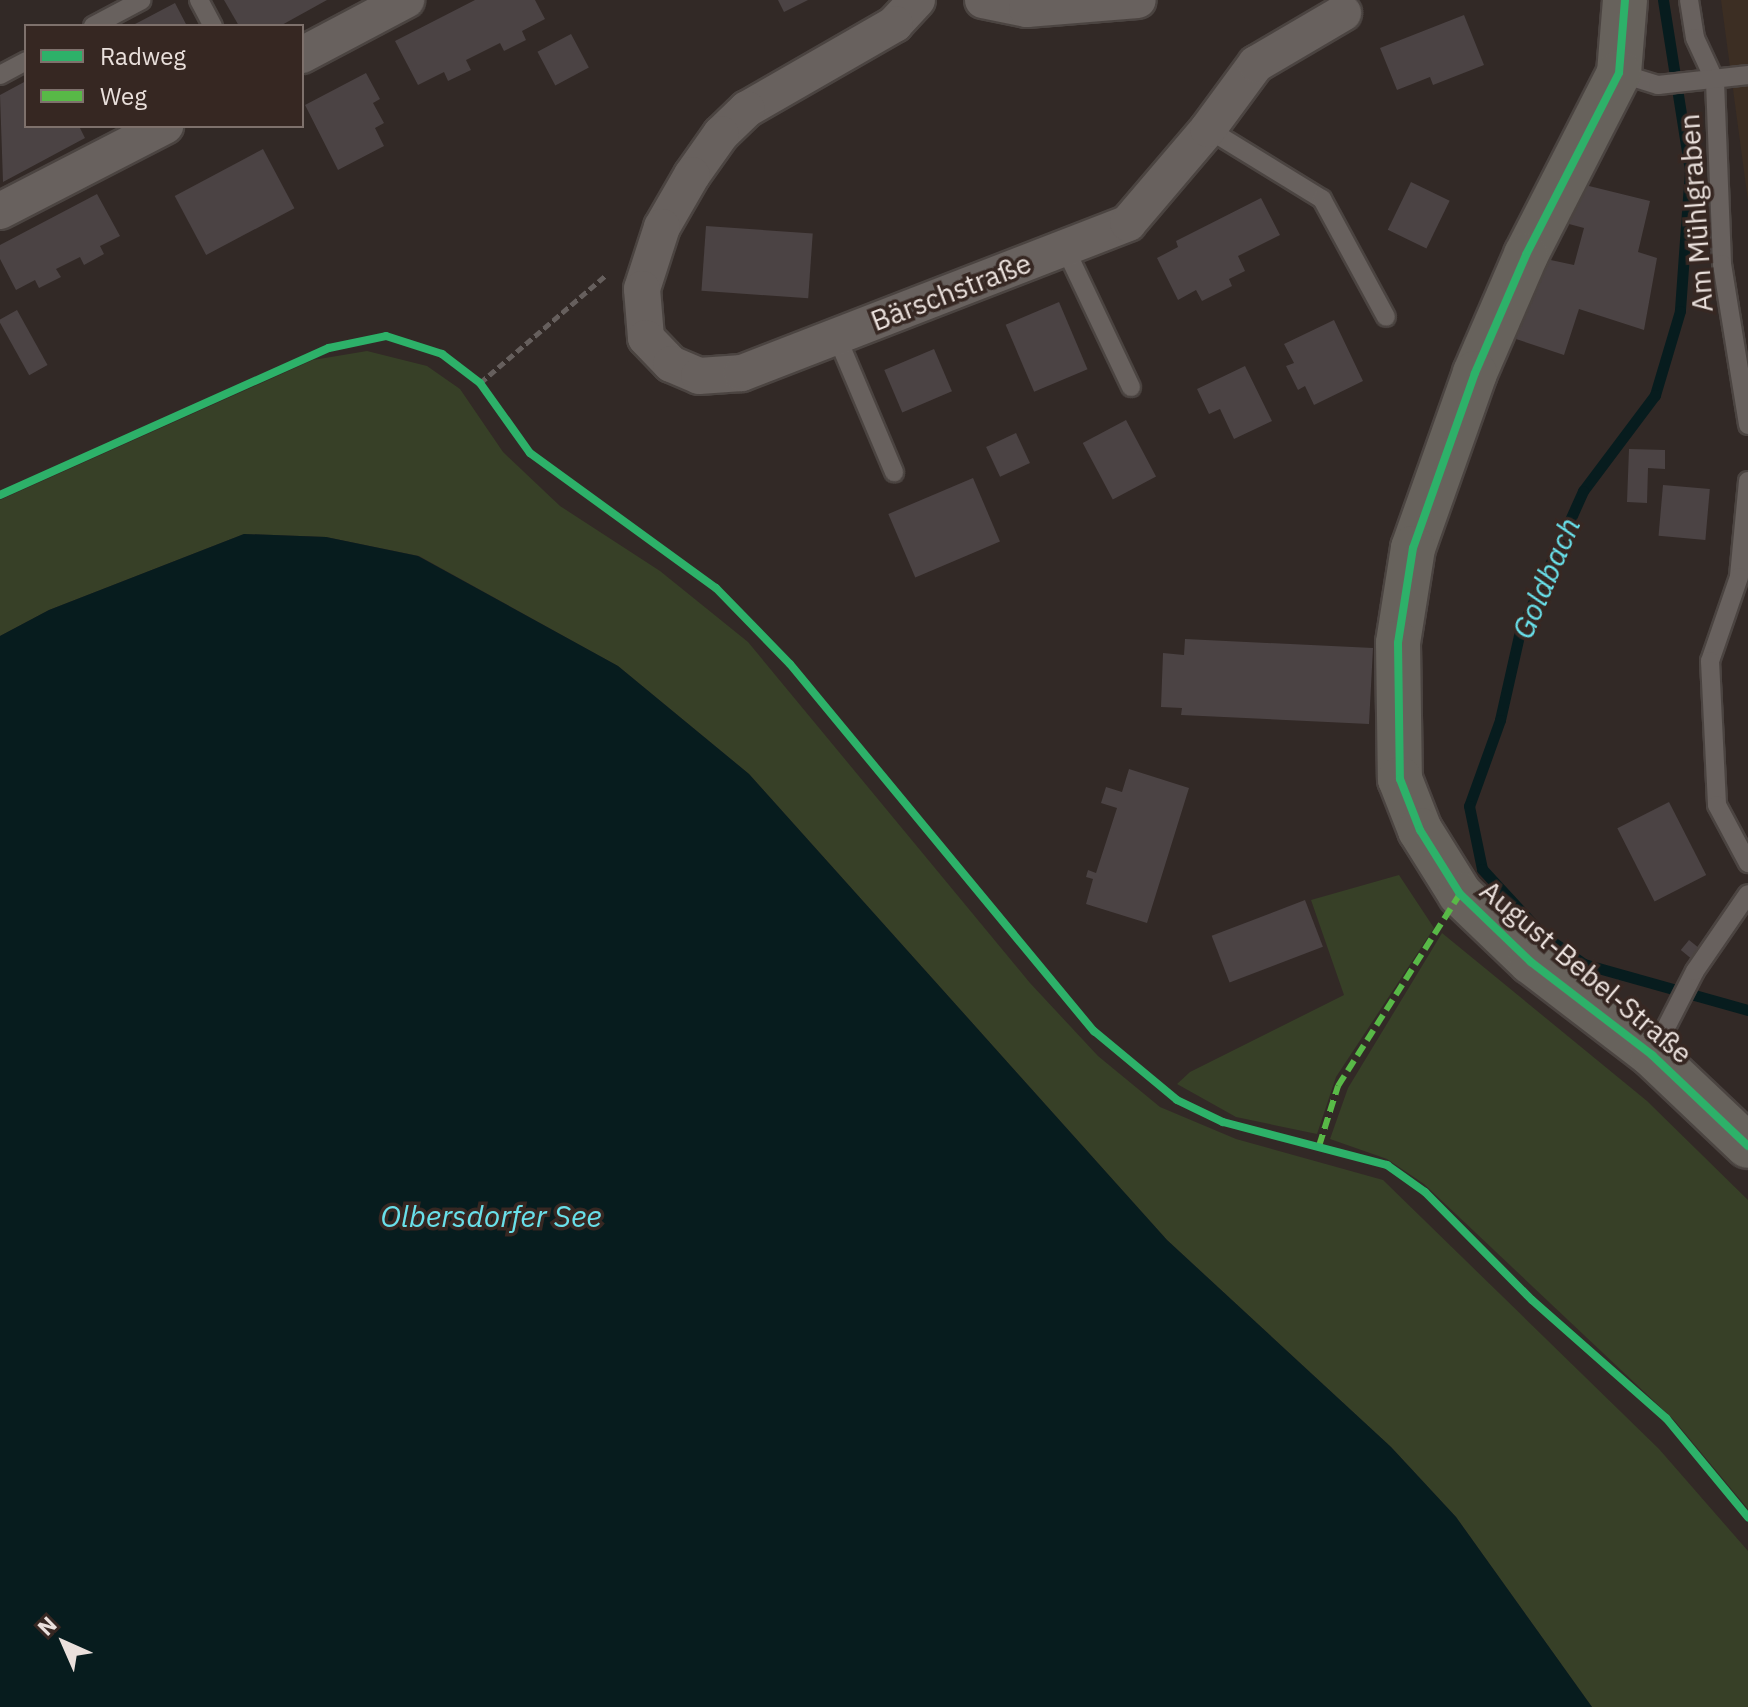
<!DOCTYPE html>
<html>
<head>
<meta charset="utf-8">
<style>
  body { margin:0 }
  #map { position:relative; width:1748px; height:1707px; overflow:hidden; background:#322926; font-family:"IBM Plex Sans",sans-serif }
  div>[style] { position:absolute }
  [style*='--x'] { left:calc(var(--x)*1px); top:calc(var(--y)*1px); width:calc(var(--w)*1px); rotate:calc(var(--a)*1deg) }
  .industrial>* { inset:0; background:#3c2e23 }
  .green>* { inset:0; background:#374027 }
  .water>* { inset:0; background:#071c1e }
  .stream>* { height:11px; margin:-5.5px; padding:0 5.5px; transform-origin:5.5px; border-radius:5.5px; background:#071c1e }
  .building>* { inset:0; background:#4b4344; transform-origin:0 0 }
  .path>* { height:5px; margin-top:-2.5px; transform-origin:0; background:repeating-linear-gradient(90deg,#665f5d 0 8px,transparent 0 12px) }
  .roads { filter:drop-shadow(2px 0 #4b4441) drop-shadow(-2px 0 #4b4441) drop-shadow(0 2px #4b4441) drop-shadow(0 -2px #4b4441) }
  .lane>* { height:18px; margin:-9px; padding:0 9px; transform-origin:9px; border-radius:9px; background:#68615e }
  .street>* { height:36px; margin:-18px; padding:0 18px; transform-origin:18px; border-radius:18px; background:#68615e }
  .secondary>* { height:44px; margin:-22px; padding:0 22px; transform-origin:22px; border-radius:22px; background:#67625c }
  .quiet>* { height:6px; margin-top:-3px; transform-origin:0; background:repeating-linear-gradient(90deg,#58b947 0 12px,transparent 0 18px) }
  .cycleway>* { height:8px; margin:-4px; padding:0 4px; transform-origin:4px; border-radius:4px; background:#2db169 }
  span { translate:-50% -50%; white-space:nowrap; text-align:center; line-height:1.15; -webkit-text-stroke:7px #362722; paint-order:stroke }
  .street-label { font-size:28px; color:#eae0dc }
  .water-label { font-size:30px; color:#69e0ea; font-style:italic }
  .legend { position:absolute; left:24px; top:24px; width:280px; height:104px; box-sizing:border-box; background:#362722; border:2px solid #7e716c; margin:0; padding:10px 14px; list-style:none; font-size:24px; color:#eae0dc }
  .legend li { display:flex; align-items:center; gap:16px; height:40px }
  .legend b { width:40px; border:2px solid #7e716c }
  .north { position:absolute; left:24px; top:1603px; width:80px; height:80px; -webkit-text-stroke:6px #362722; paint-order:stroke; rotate:315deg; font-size:22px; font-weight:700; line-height:32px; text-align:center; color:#eae0dc }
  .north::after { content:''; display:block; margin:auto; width:28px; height:36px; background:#eae0dc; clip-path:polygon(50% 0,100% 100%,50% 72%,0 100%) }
</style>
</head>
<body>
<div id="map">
  <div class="industrial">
    <i style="clip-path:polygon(1721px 0,1748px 0,1748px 201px)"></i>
  </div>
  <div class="green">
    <i style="clip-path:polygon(367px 351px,427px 366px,460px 389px,503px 452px,560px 506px,660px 571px,748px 642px,1030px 983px,1098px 1056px,1160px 1107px,1236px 1139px,1383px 1180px,1659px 1449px,1748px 1551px,1748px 1707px,1592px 1707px,1456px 1517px,1391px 1447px,1167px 1240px,749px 774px,618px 666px,419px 556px,326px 537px,244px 534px,49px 610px,0 636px,0 500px,313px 360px)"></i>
    <i style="clip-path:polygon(1399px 875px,1434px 928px,1336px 1077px,1317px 1134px,1236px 1117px,1177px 1084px,1190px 1072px,1344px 995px,1311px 900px)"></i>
    <i style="clip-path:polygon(1442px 933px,1647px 1101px,1748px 1200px,1748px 1509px,1674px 1420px,1424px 1184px,1387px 1159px,1330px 1139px,1348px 1088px)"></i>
  </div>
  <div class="water">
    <i style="clip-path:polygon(244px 534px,326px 537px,418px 556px,618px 666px,749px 774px,1167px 1240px,1391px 1447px,1456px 1517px,1592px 1707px,0 1707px,0 636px,49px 610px)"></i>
  </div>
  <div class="stream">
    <i style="--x:1663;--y:0;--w:172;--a:81"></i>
    <i style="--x:1690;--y:170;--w:141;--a:94.1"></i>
    <i style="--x:1680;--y:311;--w:88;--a:106.6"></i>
    <i style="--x:1655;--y:395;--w:120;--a:126.9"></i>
    <i style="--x:1583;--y:491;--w:154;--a:114.2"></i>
    <i style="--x:1520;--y:631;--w:91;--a:102.7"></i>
    <i style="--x:1500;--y:720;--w:91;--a:109.8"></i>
    <i style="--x:1469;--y:806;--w:64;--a:78.3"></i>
    <i style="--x:1482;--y:869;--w:90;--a:47.3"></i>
    <i style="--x:1543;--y:935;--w:50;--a:35.3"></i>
    <i style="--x:1584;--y:964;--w:170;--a:15.7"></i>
  </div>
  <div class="building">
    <i style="clip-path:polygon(224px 0,327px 0,280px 26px,239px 26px)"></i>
    <i style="clip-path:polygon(475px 0,535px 0,545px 19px,522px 31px,526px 40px,504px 51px,500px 43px,466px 60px,471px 70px,448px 81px,444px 72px,418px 85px,395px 41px)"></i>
    <i style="clip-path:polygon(778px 0,808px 0,784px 12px)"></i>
    <i style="clip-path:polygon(175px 3px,187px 26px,131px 26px,139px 22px)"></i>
    <i style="clip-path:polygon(1464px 15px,1484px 65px,1433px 85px,1430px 77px,1397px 90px,1380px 48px)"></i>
    <i style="left:571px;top:34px;width:38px;height:38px;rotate:62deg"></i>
    <i style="clip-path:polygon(366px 73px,380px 99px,373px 103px,384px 123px,375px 128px,384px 146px,338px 170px,305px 105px)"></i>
    <i style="clip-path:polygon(26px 81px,26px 126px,79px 126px,85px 138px,3px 182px,0 95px)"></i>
    <i style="left:263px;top:149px;width:67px;height:100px;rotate:62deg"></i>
    <i style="left:1411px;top:182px;width:43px;height:53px;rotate:26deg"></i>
    <i style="clip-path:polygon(1585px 185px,1650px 201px,1638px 252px,1657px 258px,1644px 330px,1579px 309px,1564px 355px,1516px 339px,1546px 259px,1574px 265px,1584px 228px,1569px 224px)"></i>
    <i style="clip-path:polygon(97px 194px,120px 236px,100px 246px,104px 254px,84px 265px,80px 257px,56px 269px,61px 277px,39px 288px,35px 280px,16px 290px,0 259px,0 245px)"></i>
    <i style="clip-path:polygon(1261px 198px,1280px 235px,1238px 256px,1245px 271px,1229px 279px,1232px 286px,1202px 301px,1196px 290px,1178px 300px,1157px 258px,1178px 247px,1176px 241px)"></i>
    <i style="left:706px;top:226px;width:107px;height:65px;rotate:4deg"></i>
    <i style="left:1059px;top:302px;width:73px;height:58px;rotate:67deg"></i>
    <i style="left:17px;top:310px;width:63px;height:21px;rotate:61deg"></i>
    <i style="clip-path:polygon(1334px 320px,1363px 381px,1314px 405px,1305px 386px,1298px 390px,1286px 366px,1294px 363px,1284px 344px)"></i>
    <i style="left:934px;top:349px;width:46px;height:54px;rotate:67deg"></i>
    <i style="clip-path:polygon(1245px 366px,1272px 421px,1234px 439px,1220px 409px,1209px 414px,1197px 389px)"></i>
    <i style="left:1126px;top:420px;width:64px;height:49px;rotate:62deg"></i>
    <i style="left:1016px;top:433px;width:33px;height:33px;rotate:65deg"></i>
    <i style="clip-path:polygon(1629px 449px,1665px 450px,1665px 469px,1648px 468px,1647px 503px,1627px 502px)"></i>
    <i style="left:973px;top:478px;width:69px;height:92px;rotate:67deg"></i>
    <i style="left:1663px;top:485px;width:47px;height:51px;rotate:5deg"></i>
    <i style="clip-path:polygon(1185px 639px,1373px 648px,1369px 724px,1181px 715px,1182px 708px,1161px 707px,1163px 653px,1184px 655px)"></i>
    <i style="clip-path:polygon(1129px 769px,1189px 788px,1147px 923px,1086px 904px,1093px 879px,1086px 877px,1088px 870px,1096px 873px,1117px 808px,1101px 803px,1106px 787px,1122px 792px)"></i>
    <i style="left:1669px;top:802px;width:82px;height:58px;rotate:63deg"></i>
    <i style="left:1305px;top:900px;width:50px;height:100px;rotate:69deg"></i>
    <i style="left:1689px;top:940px;width:14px;height:13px;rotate:39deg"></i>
  </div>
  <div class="path">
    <i style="--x:480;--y:383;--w:167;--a:-40.6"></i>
  </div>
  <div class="roads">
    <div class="lane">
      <i style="--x:199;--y:0;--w:30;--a:62"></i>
      <i style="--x:1689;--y:0;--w:38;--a:81"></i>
      <i style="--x:1695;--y:38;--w:47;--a:65.1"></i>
      <i style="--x:1715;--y:81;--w:183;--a:87.8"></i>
      <i style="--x:1722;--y:264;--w:163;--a:80.8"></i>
      <i style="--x:93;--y:26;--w:55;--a:-28"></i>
      <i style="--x:1619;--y:73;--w:41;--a:17.1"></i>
      <i style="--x:1658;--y:85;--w:91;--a:-6.3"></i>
      <i style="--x:0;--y:75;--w:30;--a:-28"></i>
      <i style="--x:1208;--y:129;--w:134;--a:31.6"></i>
      <i style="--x:1322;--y:199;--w:134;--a:61.5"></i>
      <i style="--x:1065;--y:248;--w:154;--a:64.6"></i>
      <i style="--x:837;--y:337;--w:147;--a:67.1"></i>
      <i style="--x:1748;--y:481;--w:96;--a:95.4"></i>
      <i style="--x:1739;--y:577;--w:89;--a:109"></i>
      <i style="--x:1710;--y:661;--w:144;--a:87.2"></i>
      <i style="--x:1717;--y:805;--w:66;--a:61.9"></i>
      <i style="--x:1652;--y:1055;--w:94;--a:-62.9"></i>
      <i style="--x:1695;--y:971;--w:93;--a:-55.5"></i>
    </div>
    <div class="street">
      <i style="--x:917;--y:0;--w:33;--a:133"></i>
      <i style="--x:895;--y:24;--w:171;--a:150.1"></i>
      <i style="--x:747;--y:109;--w:36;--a:136"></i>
      <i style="--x:721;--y:134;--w:50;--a:125.3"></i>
      <i style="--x:692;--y:175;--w:60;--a:120"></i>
      <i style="--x:662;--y:227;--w:65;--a:107.9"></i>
      <i style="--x:642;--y:289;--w:49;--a:85.3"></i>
      <i style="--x:646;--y:338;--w:36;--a:46"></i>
      <i style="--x:671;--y:364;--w:30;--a:23"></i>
      <i style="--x:699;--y:376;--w:43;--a:-4"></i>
      <i style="--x:742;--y:373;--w:414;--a:-21.2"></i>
      <i style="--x:1128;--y:223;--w:123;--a:-49.6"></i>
      <i style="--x:1208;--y:129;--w:81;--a:-53.6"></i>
      <i style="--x:1256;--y:64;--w:101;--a:-30.4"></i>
      <i style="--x:983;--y:0;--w:45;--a:11.6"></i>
      <i style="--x:1027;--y:9;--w:111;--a:-4.6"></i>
      <i style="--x:302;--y:55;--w:118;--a:-27.9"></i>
      <i style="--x:0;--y:211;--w:186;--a:-27.3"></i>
    </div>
    <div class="secondary">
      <i style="--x:1625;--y:0;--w:73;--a:94.7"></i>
      <i style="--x:1619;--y:73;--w:204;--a:117.1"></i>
      <i style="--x:1526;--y:255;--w:129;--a:113.4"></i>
      <i style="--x:1475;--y:373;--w:186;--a:109.5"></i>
      <i style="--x:1413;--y:548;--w:96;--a:99"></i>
      <i style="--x:1398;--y:643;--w:136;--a:89.2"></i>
      <i style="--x:1400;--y:779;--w:55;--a:68.6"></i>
      <i style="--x:1420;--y:830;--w:75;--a:58"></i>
      <i style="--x:1460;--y:894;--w:98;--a:43.8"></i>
      <i style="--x:1531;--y:962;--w:153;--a:37.5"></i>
      <i style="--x:1652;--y:1055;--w:132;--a:43.5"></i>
    </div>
  </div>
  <div class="quiet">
    <i style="--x:1319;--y:1146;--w:63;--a:-72.4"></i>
    <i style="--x:1338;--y:1086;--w:227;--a:-57.6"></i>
  </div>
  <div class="cycleway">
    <i style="--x:1625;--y:0;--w:73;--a:94.7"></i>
    <i style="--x:1619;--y:73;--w:204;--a:117.1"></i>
    <i style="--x:1526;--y:255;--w:129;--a:113.4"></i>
    <i style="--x:1475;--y:373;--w:186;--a:109.5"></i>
    <i style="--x:1413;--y:548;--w:96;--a:99"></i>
    <i style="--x:1398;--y:643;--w:136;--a:89.2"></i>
    <i style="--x:1400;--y:779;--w:55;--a:68.6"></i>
    <i style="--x:1420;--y:830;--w:75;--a:58"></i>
    <i style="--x:1460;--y:894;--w:98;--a:43.8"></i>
    <i style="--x:1531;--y:962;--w:153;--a:37.5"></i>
    <i style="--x:1652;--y:1055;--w:132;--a:43.5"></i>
    <i style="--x:0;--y:495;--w:360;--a:-24.1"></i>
    <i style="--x:329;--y:348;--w:58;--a:-11.9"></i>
    <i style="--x:386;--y:336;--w:59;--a:17.8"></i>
    <i style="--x:442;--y:354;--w:48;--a:37.3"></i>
    <i style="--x:480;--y:383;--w:86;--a:54.5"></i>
    <i style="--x:530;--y:453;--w:230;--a:36"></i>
    <i style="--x:716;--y:588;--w:106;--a:45.8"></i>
    <i style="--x:790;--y:664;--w:477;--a:50.4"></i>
    <i style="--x:1094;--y:1031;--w:108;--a:39.7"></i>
    <i style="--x:1177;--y:1100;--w:51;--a:25.6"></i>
    <i style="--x:1223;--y:1122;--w:170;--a:14.7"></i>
    <i style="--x:1387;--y:1165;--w:47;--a:35.4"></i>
    <i style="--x:1425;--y:1192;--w:152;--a:45.3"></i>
    <i style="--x:1532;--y:1300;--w:179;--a:41.4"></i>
    <i style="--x:1666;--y:1418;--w:129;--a:50.4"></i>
  </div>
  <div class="street-label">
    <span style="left:1696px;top:213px;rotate:-94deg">Am Mühlgraben</span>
    <span style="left:951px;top:292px;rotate:-21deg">Bärschstraße</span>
    <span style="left:1586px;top:972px;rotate:40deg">August-Bebel-Straße</span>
  </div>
  <div class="water-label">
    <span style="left:1546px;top:578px;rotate:-67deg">Goldbach</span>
    <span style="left:491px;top:1216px">Olbersdorfer See</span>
  </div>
  <ul class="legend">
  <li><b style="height:10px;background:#2db169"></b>Radweg</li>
  <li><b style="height:10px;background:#58b947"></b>Weg</li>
  </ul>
  <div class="north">N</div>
</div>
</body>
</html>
